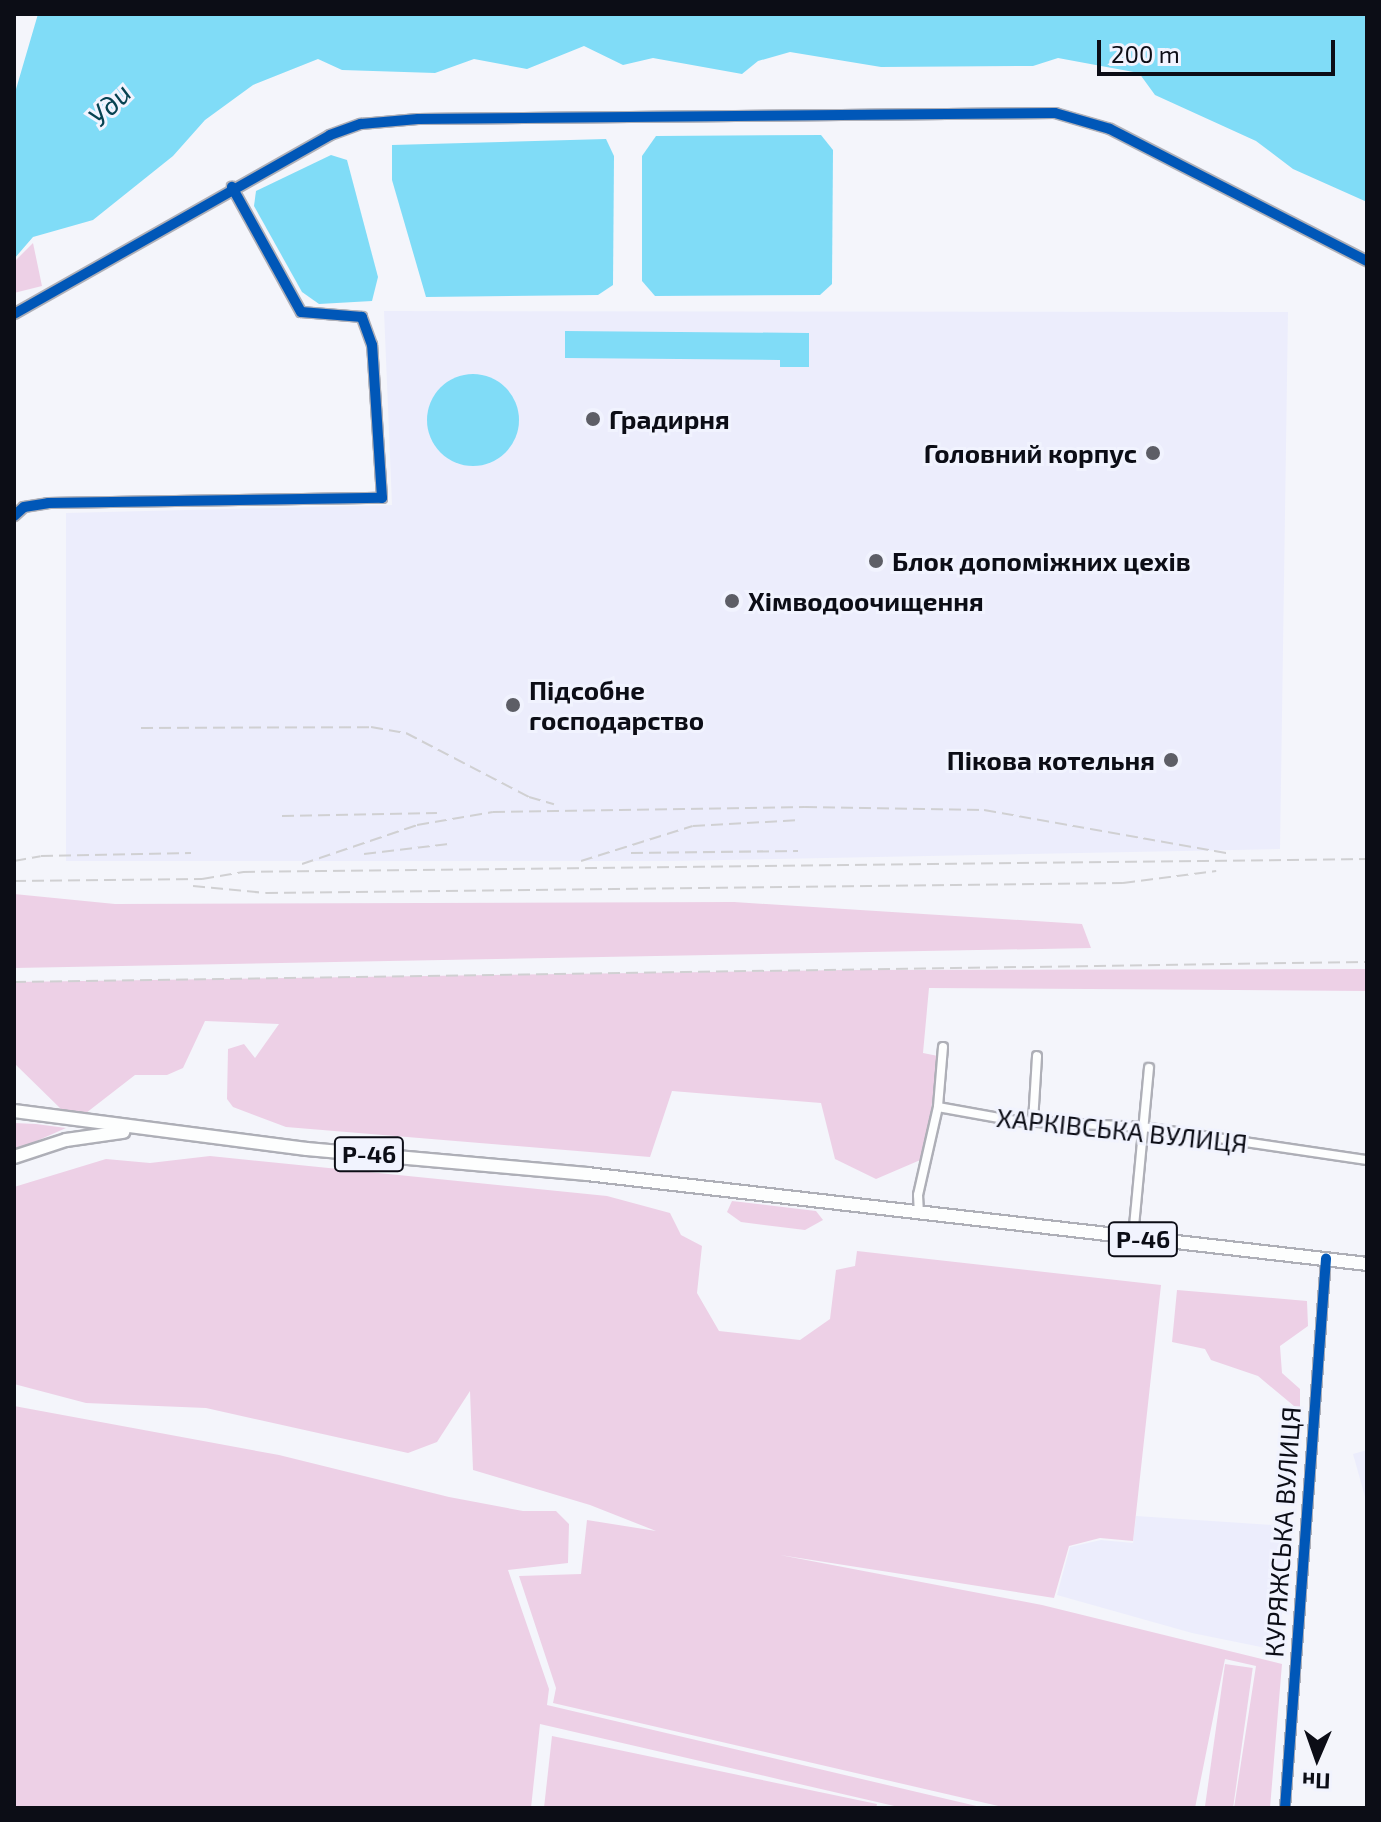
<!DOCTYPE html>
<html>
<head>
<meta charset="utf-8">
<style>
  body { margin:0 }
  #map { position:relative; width:1381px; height:1822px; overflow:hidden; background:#f4f5fb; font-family:"Exo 2",sans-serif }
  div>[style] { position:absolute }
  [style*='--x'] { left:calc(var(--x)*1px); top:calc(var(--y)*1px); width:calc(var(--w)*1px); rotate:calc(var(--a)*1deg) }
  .built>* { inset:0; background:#ecedfc }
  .green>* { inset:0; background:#edd0e6; transform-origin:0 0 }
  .water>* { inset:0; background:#80dcf7 }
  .round { border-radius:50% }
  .roads { filter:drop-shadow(2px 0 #aeafb7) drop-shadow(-2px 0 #aeafb7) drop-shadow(0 2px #aeafb7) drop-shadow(0 -2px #aeafb7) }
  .street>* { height:8px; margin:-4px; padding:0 4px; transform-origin:4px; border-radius:4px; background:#fdfefe }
  .primary>* { height:12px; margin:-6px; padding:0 6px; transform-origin:6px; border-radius:6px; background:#fdfefe }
  .rail>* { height:2px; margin-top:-1px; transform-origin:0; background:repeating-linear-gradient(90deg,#d0d0d2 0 12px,transparent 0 18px) }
  .cycleway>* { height:10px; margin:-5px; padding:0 5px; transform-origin:5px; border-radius:5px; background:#0057b8 }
  .dots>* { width:22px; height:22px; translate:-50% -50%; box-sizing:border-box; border:4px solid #f1f3fe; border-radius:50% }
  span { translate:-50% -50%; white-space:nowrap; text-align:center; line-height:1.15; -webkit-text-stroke:6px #f1f3fe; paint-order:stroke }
  .shield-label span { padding:2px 6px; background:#f1f3fe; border:2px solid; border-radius:6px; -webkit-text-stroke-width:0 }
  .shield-label { font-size:24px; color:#0c0d16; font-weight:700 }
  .poi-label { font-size:26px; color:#0c0d16; font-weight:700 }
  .left { translate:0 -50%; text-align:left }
  .right { translate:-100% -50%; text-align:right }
  .street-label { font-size:26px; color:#0c0d16 }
  .water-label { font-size:28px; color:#064251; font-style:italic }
  .frame { position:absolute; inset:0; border:16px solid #0c0d16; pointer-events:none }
  .north { position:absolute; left:1277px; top:1718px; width:80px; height:80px; -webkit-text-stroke:6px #f1f3fe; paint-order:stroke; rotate:182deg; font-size:22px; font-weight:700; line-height:32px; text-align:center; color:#0c0d16 }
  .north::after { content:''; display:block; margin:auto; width:28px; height:36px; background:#0c0d16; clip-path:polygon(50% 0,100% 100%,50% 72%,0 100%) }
  .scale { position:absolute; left:1097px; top:40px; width:238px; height:36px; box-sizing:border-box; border:4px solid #0c0d16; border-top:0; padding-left:10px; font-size:24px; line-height:28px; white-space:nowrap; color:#0c0d16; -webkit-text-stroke:6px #f1f3fe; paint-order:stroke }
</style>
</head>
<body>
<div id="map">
  <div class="built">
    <i style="clip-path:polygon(384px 311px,1288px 312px,1280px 849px,672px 861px,66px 861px,66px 513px,392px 505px)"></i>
    <i style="clip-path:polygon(1367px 1450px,1367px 1504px,1353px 1454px)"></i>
    <i style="clip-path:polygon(1136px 1516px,1273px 1525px,1285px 1541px,1280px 1651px,1192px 1633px,1057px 1595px,1070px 1547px,1101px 1540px,1133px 1543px)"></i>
  </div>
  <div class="green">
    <i style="clip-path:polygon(33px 243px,42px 286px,14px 293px,14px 262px)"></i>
    <i style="clip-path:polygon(14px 894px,115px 904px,734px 902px,1082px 924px,1091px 948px,14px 968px)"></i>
    <i style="clip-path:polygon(1367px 969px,1367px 991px,929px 988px,923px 1053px,938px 1056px,925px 1158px,876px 1179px,835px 1159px,821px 1103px,672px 1091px,650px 1157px,286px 1127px,233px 1107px,227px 1099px,228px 1049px,244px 1044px,255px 1058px,279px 1024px,205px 1021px,183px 1068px,167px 1075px,135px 1075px,86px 1113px,62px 1110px,14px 1063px,14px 982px,844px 970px)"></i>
    <i style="clip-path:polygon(14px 1123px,36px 1124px,66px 1128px,14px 1151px)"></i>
    <i style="clip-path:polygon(210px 1156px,607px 1196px,670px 1213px,681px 1235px,702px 1246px,697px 1293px,719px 1331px,800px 1340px,830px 1319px,836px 1270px,855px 1266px,857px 1251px,1161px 1285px,1133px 1541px,1100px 1538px,1069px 1546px,1054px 1598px,780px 1555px,1042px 1605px,1282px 1664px,1270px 1808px,1234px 1808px,1256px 1666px,1225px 1659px,1195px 1808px,1007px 1808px,553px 1703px,556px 1688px,519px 1576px,581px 1574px,587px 1520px,656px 1531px,590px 1505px,473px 1470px,470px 1391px,437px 1442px,408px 1453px,206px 1408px,86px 1403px,14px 1384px,14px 1187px,106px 1159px,150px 1163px)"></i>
    <i style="clip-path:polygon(732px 1201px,816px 1211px,823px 1220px,805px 1230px,741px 1222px,727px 1212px)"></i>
    <i style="clip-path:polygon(1177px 1290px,1307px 1301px,1308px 1326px,1280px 1346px,1282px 1373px,1300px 1389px,1300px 1411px,1258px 1376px,1211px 1360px,1205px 1349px,1172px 1342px)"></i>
    <i style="clip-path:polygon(14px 1406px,279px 1455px,449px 1497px,523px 1511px,556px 1511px,569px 1524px,568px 1563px,508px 1570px,549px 1689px,547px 1705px,985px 1808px,903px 1808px,540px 1724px,531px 1808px,14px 1808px)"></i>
    <i style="left:1225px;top:1664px;width:28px;height:146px;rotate:8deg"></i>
    <i style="clip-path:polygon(552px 1736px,877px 1804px,876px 1808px,544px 1808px)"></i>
  </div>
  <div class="water">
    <i style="clip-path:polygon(38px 14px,1367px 14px,1367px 202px,1293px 169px,1256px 141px,1155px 95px,1139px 73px,1058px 58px,1033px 66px,881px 67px,790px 52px,758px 61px,742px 74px,653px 58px,623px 65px,584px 46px,527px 69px,474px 59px,435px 73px,342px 70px,318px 59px,253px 85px,205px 120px,173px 156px,93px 220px,33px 237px,14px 259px,14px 96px)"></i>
    <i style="clip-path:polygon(821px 135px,833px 150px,832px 284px,820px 295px,655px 296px,642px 281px,642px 156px,656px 136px)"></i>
    <i style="clip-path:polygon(606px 139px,614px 156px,613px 285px,598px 295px,426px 297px,392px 180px,392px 145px)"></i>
    <i style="clip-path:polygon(331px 155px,347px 160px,378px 277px,372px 301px,319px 304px,302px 292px,254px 206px,256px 191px)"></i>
    <i style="clip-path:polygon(565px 331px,809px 333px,809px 367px,780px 367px,780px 360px,565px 358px)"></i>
    <i class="round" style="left:427px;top:374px;width:92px;height:92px"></i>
  </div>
  <div class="roads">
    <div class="street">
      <i style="--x:14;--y:314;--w:363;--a:-29.5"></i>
      <i style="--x:330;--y:135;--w:33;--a:-20"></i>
      <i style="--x:361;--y:124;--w:57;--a:-5"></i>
      <i style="--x:418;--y:119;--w:637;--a:-0.54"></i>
      <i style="--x:1055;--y:113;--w:57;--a:16.2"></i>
      <i style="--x:1110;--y:129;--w:289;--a:27.2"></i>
      <i style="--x:14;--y:516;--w:13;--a:-42"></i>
      <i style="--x:24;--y:507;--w:24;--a:-9"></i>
      <i style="--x:48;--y:503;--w:334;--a:-0.9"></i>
      <i style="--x:382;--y:498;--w:153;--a:-93.7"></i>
      <i style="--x:372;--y:345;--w:30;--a:-110"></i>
      <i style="--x:362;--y:317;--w:61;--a:-175.3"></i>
      <i style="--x:301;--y:312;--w:143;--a:-118.9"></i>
      <i style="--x:943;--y:1047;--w:60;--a:94.8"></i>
      <i style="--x:938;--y:1107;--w:79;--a:10.2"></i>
      <i style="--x:1016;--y:1121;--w:127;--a:2.7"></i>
      <i style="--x:1143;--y:1127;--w:226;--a:8.4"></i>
      <i style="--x:1033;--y:1122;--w:66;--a:-86.5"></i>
      <i style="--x:919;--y:1214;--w:19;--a:-93"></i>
      <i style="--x:918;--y:1195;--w:90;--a:-77.2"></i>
      <i style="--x:1133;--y:1237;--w:170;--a:-84.6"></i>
      <i style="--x:1285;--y:1808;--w:551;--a:-85.73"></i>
    </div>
    <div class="primary">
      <i style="--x:14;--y:1111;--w:295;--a:7.4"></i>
      <i style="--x:307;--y:1149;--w:281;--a:5.1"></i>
      <i style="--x:587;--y:1174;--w:785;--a:6.58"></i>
      <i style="--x:14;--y:1157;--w:55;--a:-18.1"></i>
      <i style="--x:66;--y:1140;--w:58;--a:-8"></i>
    </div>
  </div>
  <div class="rail">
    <i style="--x:141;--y:728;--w:230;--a:-0.2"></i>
    <i style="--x:371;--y:727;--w:36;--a:10"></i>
    <i style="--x:406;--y:733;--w:139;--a:27.5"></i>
    <i style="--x:529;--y:797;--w:26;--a:16"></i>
    <i style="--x:282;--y:816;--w:155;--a:-1.1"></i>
    <i style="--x:631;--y:853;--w:167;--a:-0.7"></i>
    <i style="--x:364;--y:854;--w:85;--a:-6.8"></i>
    <i style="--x:14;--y:861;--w:27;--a:-10"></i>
    <i style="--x:41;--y:856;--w:150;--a:-1.1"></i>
    <i style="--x:581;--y:861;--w:117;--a:-17.4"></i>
    <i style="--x:693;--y:826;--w:107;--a:-3.2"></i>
    <i style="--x:302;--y:864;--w:121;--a:-18.7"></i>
    <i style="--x:417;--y:825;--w:77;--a:-9.7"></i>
    <i style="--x:493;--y:812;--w:312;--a:-0.9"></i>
    <i style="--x:805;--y:807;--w:179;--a:1"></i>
    <i style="--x:984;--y:810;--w:250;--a:10.1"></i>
    <i style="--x:14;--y:881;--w:188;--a:-0.6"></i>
    <i style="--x:202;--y:879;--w:42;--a:-9.7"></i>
    <i style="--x:243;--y:872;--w:1124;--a:-0.66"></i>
    <i style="--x:193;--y:886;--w:73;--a:5.5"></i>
    <i style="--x:266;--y:893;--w:857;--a:-0.67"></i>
    <i style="--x:1123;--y:883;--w:94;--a:-7.4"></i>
    <i style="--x:14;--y:982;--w:1353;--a:-0.85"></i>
  </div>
  <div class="cycleway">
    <i style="--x:14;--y:314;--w:363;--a:-29.5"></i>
    <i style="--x:330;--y:135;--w:33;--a:-20"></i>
    <i style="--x:361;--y:124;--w:57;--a:-5"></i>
    <i style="--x:418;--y:119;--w:637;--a:-0.54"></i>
    <i style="--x:1055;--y:113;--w:57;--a:16.2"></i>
    <i style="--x:1110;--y:129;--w:289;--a:27.2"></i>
    <i style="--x:14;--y:516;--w:13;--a:-42"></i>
    <i style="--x:24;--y:507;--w:24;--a:-9"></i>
    <i style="--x:48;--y:503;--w:334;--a:-0.9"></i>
    <i style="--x:382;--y:498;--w:153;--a:-93.7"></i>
    <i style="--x:372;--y:345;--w:30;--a:-110"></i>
    <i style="--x:362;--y:317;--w:61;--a:-175.3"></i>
    <i style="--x:301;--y:312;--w:143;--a:-118.9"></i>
    <i style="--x:1285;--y:1808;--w:551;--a:-85.73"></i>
  </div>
  <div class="dots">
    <i style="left:593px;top:419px;background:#5d5e66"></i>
    <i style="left:1153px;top:453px;background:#5d5e66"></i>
    <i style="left:876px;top:561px;background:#5d5e66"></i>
    <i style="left:732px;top:601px;background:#5d5e66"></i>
    <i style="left:513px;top:705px;background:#5d5e66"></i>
    <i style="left:1171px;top:760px;background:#5d5e66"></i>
  </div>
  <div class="shield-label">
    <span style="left:369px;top:1154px">Р-46</span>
    <span style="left:1143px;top:1239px">Р-46</span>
  </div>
  <div class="poi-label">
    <span class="left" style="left:609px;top:419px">Градирня</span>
    <span class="right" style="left:1137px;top:453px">Головний корпус</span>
    <span class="left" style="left:892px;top:561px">Блок допоміжних цехів</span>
    <span class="left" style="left:748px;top:601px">Хімводоочищення</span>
    <span class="left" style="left:529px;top:705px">Підсобне<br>господарство</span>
    <span class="right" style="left:1155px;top:760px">Пікова котельня</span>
  </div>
  <div class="street-label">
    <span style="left:1122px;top:1130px;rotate:6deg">ХАРКІВСЬКА ВУЛИЦЯ</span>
    <span style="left:1282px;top:1532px;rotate:-86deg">КУРЯЖСЬКА ВУЛИЦЯ</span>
  </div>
  <div class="water-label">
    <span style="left:109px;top:104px;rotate:-45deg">Уди</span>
  </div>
  <div class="frame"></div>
  <div class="north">Пн</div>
  <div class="scale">200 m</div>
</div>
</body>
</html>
